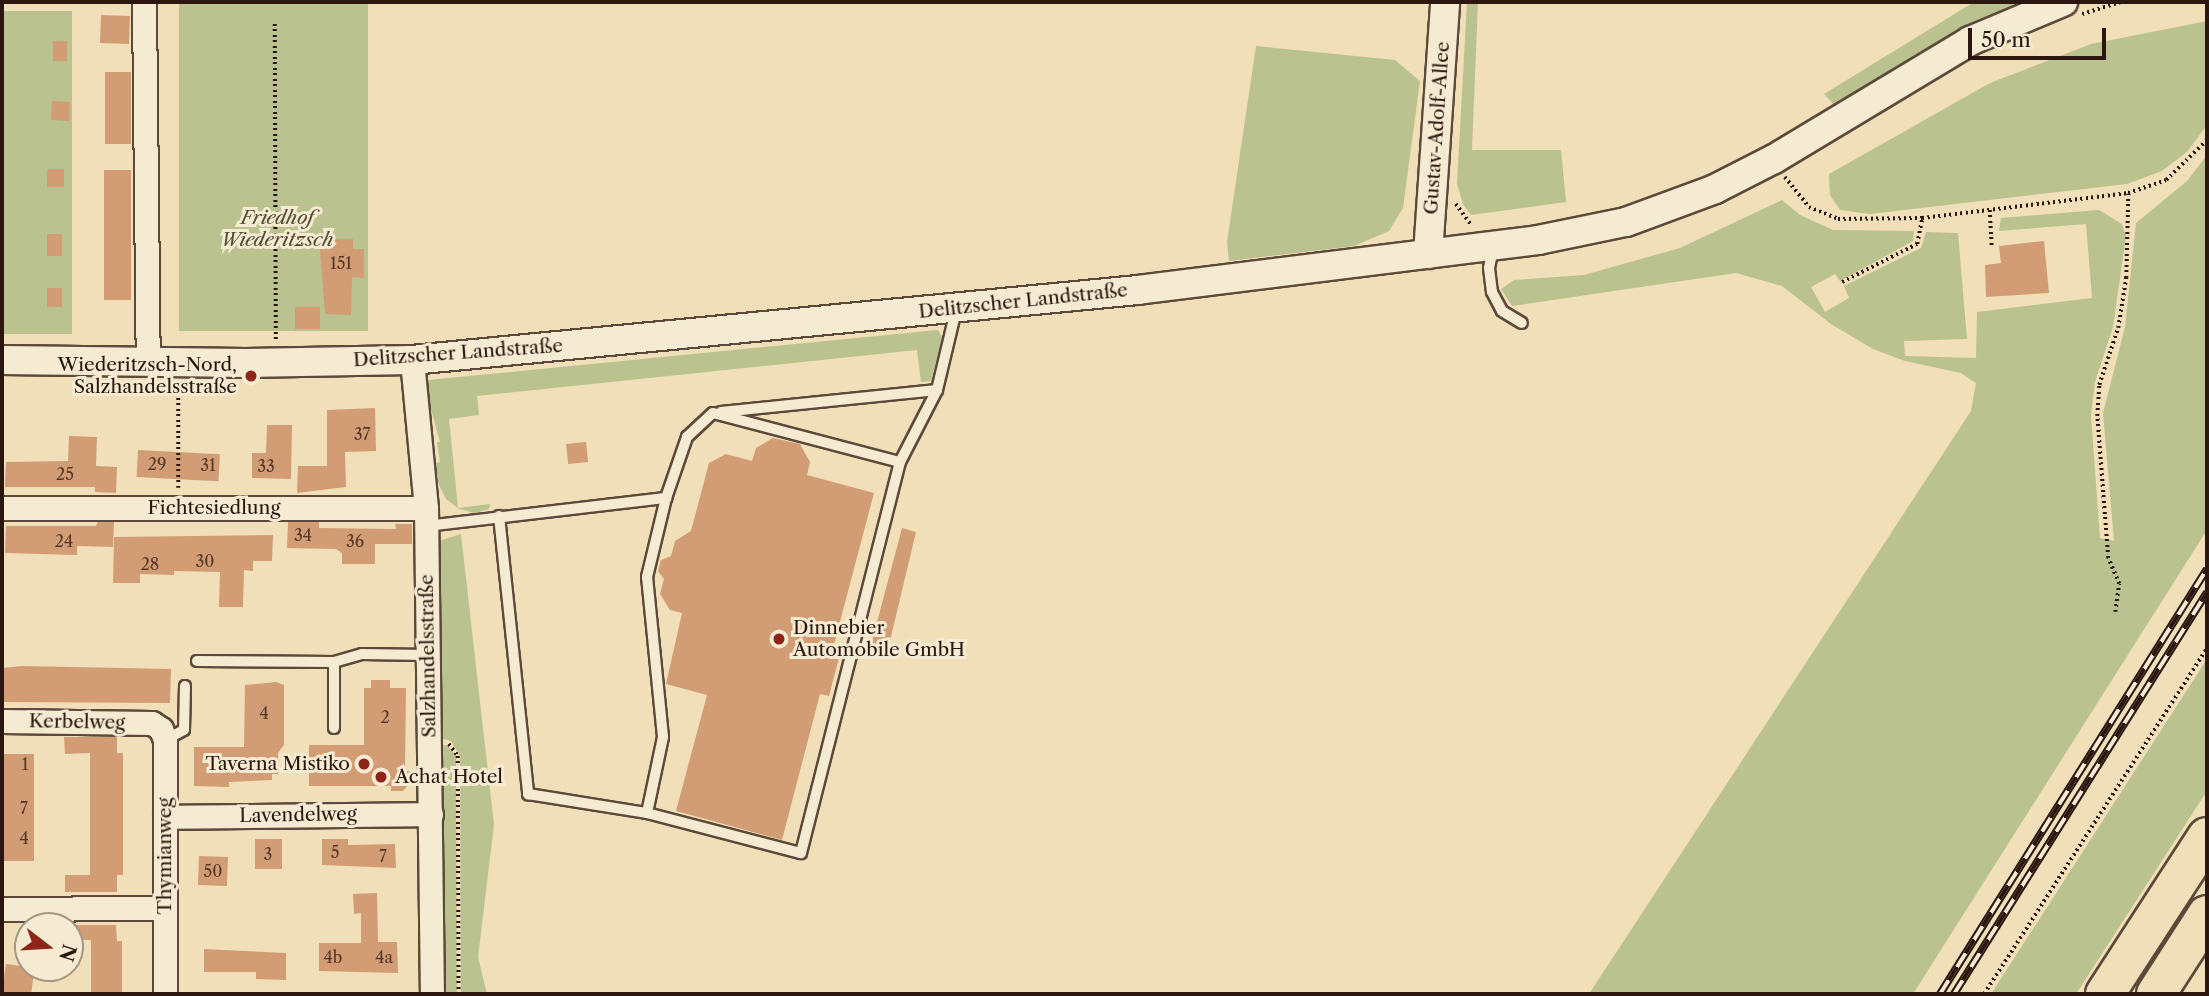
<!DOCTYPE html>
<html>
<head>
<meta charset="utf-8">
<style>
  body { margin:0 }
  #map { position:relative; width:2209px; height:996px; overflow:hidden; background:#f0dfb9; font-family:"Libre Caslon Text",serif }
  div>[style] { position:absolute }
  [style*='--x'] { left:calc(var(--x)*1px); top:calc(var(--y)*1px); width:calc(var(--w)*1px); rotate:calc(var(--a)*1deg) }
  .green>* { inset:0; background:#bac28f; transform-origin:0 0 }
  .building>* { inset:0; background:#d29d74; transform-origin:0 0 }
  .path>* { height:3.5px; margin-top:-1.75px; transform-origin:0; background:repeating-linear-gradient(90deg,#2b170f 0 2px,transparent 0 5.5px) }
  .roads { filter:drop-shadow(2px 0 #5c493a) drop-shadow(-2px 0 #5c493a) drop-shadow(0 2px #5c493a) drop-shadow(0 -2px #5c493a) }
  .service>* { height:10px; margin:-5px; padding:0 5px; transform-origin:5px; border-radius:5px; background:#f5ead2 }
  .minor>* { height:23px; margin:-11.5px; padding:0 11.5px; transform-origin:11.5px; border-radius:11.5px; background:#f5ead2 }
  .tertiary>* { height:28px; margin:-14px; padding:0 14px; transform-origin:14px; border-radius:14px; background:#f5ead2 }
  .motorway>* { height:38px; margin:-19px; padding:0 19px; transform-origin:19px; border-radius:19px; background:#f0dfb9 }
  .rail>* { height:8px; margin-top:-4px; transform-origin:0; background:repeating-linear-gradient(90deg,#f5ead2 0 16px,#2b170f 0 32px); box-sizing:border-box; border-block:2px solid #2b170f }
  .dots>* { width:19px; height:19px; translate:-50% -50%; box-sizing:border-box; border:4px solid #f5ead2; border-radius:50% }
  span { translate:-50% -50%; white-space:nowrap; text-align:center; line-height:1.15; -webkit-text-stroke:6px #f5ead2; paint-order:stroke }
  .number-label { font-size:16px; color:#553828 }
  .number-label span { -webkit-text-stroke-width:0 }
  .street-label { font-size:19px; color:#2b170f }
  .park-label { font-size:19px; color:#564a35; font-style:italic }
  .poi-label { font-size:19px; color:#2b170f }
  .right { translate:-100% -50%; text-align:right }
  .left { translate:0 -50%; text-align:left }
  .frame { position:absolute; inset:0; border:4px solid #2b170f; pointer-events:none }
  .north { position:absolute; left:14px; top:912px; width:70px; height:70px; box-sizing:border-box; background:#f5ead2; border:2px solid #a49684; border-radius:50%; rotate:107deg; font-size:19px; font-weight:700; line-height:28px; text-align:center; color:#2b170f }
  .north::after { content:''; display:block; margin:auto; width:24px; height:32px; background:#8f2418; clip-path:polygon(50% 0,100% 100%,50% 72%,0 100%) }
  .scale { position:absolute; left:1968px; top:28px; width:138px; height:32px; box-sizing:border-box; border:4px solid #2b170f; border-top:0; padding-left:9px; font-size:21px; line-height:24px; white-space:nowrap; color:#2b170f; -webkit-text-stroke:5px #f5ead2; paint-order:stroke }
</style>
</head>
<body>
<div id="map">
  <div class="green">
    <i style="left:179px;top:2px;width:189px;height:329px"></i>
    <i style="clip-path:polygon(1467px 2px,1478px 2px,1472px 150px,1561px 150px,1566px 202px,1471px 215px,1463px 204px,1457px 184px)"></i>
    <i style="clip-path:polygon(1974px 2px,2031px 2px,1838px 109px,1824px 94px)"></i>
    <i style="left:2px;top:11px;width:70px;height:323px"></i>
    <i style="clip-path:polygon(2207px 21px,2207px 125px,2187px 152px,2162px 171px,2127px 184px,1870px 214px,1840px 210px,1830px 195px,1829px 174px,1990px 83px,2091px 44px)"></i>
    <i style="clip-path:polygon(1256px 46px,1395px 60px,1420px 81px,1403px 208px,1389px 231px,1354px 246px,1229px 261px,1227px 242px)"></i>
    <i style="clip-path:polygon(2207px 155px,2207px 530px,1913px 994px,1589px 994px,1971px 411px,1976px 383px,1961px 373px,1905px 361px,1873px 349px,1831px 324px,1782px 286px,1736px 273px,1512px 306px,1501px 289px,1514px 280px,1584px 275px,1680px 248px,1782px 200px,1800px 215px,1833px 230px,1914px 231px,1913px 241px,1840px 281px,1835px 274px,1811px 287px,1825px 312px,1849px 298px,1844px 286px,1921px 248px,1926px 232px,1958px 233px,1967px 339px,1904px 341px,1905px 356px,1976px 358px,1977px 312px,2092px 298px,2086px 224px,1999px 231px,2001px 218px,2099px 210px,2122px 224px,2126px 236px,2113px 327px,2095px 382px,2091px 415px,2100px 538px,2114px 541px,2103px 413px,2125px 327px,2136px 223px,2187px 181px)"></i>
    <i style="clip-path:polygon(938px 330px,942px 337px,931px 381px,921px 382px,917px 350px,477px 396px,479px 415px,449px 419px,458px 508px,490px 504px,489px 509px,475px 513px,459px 509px,446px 499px,439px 485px,435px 463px,440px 462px,437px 442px,440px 442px,431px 409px,426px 409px,428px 380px)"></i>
    <i style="clip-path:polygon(461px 534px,494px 825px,478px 957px,487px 994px,461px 994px,460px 756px,451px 741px,440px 738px,434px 549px,442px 540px)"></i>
    <i style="clip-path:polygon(2207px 659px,2207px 791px,2076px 994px,1991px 994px)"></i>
    <i style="clip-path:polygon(439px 744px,448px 746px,456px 756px,457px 994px,442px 994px)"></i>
  </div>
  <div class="building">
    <i style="left:101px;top:15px;width:29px;height:28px;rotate:2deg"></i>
    <i style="left:53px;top:41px;width:14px;height:20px"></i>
    <i style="left:105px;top:72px;width:26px;height:72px"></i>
    <i style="left:52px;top:101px;width:18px;height:19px;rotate:3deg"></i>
    <i style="left:47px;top:169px;width:17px;height:18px"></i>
    <i style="left:104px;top:170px;width:27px;height:130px"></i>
    <i style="left:47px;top:234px;width:15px;height:22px"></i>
    <i style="clip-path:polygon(319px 239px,353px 239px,353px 249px,364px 249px,364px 278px,352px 277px,351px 315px,325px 314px)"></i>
    <i style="clip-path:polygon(2044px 241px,2049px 293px,1986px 297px,1985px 265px,2001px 263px,1999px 246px)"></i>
    <i style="left:47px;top:288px;width:15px;height:19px"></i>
    <i style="left:295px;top:307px;width:25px;height:22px"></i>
    <i style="clip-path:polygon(375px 408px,376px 451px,345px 452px,346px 487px,297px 493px,298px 466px,327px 466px,327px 410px)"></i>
    <i style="clip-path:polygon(267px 425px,292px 425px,291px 479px,252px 478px,252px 453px,266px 453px)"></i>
    <i style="clip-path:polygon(69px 436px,97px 437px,96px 466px,117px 467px,116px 493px,95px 492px,95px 487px,5px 487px,6px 462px,68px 461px)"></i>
    <i style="clip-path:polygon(773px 438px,800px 444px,810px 462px,807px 475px,874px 493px,832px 652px,840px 654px,829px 696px,820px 694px,782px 840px,676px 811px,707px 695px,666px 684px,682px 613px,670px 610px,660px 594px,664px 579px,658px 571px,661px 560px,671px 556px,675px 541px,691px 531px,709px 463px,726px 454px,752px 461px,756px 448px)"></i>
    <i style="left:586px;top:442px;width:20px;height:20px;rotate:84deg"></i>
    <i style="left:138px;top:450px;width:82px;height:27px;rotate:3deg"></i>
    <i style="clip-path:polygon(98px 522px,114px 522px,113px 547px,77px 546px,77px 555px,5px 553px,6px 526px,96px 526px)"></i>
    <i style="clip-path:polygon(288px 522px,319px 522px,319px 528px,396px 529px,395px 524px,412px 524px,412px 544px,375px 544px,375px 564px,342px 564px,342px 553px,336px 549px,287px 548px)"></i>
    <i style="clip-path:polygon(902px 528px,916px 532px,888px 649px,871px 645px)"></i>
    <i style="clip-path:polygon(273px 535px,272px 561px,253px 561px,253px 571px,244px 570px,243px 607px,219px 607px,220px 572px,174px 571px,174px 575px,140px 574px,140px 583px,113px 583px,114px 537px)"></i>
    <i style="clip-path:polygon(22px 666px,171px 669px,170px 703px,2px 702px,2px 668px)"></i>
    <i style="clip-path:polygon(371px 680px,390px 680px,390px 688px,406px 688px,405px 771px,411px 771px,410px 783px,403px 791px,391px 791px,391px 786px,309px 786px,309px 745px,364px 745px,364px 688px,371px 688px)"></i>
    <i style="clip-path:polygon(276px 682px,284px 685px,284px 745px,278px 753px,278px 774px,272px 774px,272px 780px,229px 782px,229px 787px,194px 786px,194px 747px,244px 747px,245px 685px)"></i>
    <i style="clip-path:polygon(64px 737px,117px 737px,117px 753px,123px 753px,123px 875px,117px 875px,117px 892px,65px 892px,65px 875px,90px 875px,90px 753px,65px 754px)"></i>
    <i style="left:2px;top:754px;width:32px;height:107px"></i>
    <i style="left:282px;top:839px;width:30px;height:27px;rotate:90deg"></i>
    <i style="clip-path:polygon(322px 839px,348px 839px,348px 845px,395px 844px,396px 868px,322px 865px)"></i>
    <i style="left:199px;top:856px;width:29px;height:29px;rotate:2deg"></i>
    <i style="clip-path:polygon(377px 893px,378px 942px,397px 942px,398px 973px,319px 971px,319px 943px,361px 943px,361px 913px,354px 914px,353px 894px)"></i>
    <i style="clip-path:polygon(70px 925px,116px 925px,117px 941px,122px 941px,122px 994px,91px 994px,91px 940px,70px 940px)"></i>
    <i style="clip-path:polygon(204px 949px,286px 953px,286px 980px,256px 979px,256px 972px,204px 972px)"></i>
    <i style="left:6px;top:964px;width:29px;height:30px;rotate:8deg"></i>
  </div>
  <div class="path">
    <i style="--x:2082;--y:14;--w:41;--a:-17.1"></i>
    <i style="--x:275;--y:24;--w:316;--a:89.8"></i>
    <i style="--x:1785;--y:177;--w:38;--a:51"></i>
    <i style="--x:1809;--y:207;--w:31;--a:22"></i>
    <i style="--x:1838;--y:219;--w:84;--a:-0.7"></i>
    <i style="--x:1922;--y:218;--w:208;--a:-6.9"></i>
    <i style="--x:2128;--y:193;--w:40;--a:-18.9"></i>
    <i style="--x:2166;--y:180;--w:57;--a:-44.3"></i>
    <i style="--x:1456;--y:204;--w:26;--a:54"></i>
    <i style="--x:1990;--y:210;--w:37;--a:87"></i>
    <i style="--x:1842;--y:282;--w:84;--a:-26.9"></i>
    <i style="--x:1917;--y:244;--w:26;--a:-79"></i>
    <i style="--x:178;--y:488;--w:104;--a:-90"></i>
    <i style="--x:2115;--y:612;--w:28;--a:-82"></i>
    <i style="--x:2119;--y:584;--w:28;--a:-113"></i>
    <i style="--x:2108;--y:558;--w:142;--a:-94.4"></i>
    <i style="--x:2097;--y:416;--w:31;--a:-86"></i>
    <i style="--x:2099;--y:385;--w:60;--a:-71.6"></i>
    <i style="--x:2118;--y:328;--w:51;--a:-80.9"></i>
    <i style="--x:2126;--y:278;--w:84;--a:-88.6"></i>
    <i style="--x:449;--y:744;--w:15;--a:53"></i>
    <i style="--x:458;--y:756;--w:238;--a:89.8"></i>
    <i style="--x:1984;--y:994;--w:412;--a:-57.2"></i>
  </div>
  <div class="roads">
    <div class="service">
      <i style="--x:1493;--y:249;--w:19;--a:102"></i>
      <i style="--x:1489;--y:268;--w:24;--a:83"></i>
      <i style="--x:1492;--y:292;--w:21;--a:62"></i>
      <i style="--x:1502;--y:311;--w:23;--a:31"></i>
      <i style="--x:721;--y:412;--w:217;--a:-5.8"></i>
      <i style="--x:499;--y:516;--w:280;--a:84"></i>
      <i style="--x:528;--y:794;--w:121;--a:9.1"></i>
      <i style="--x:647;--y:813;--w:78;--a:-78.1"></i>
      <i style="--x:663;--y:737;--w:161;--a:-95.7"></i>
      <i style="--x:647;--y:577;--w:81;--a:-76.5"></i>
      <i style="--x:427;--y:526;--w:241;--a:-6.7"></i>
      <i style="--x:666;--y:498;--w:65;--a:-71"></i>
      <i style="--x:687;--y:437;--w:35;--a:-43"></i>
      <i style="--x:713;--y:413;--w:193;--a:14.7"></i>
      <i style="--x:900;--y:462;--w:81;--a:-62.8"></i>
      <i style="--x:937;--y:390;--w:82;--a:-76.6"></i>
      <i style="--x:197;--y:661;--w:137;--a:0.4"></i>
      <i style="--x:334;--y:662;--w:29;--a:-16"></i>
      <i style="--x:362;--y:654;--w:66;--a:0.9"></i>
      <i style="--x:334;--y:728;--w:66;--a:-90"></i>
      <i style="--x:165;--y:740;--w:21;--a:-28"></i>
      <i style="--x:184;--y:730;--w:44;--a:-88.7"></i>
      <i style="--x:647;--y:813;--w:159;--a:14.6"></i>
      <i style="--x:801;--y:853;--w:403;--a:-75.8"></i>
    </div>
    <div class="minor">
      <i style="--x:144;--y:2;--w:361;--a:89.4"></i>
      <i style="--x:412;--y:360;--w:149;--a:84.6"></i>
      <i style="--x:426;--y:508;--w:486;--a:89.3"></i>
      <i style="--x:2;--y:508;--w:424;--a:0"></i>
      <i style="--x:2;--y:721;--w:150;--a:0.8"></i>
      <i style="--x:152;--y:723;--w:11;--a:34"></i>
      <i style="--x:161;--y:729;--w:12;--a:70"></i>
      <i style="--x:165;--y:740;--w:254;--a:90"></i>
      <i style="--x:165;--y:817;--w:266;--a:-0.6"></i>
      <i style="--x:2;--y:909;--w:163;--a:-0.4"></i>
    </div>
    <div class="tertiary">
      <i style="--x:1428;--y:254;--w:253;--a:-86.1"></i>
      <i style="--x:2;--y:360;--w:244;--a:0.7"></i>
      <i style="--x:246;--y:363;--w:166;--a:-1"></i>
      <i style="--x:412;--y:360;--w:729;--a:-5.51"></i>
      <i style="--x:1138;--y:290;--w:403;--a:-7.1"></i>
      <i style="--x:1538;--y:240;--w:90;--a:-11.6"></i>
      <i style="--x:1626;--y:222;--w:95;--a:-20.3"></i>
      <i style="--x:1715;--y:189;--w:66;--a:-27"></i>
      <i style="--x:1774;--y:159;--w:229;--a:-31"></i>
      <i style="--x:1970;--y:41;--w:101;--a:-22.8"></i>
    </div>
    <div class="motorway">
      <i style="--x:2105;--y:994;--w:187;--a:-57"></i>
      <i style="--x:2156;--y:994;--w:94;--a:-57.2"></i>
    </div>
  </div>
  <div class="rail">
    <i style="--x:1940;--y:994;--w:502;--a:-57.86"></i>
    <i style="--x:1954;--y:994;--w:475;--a:-57.8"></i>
  </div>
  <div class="dots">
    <i style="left:251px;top:376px;background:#8f2418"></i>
    <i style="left:779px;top:639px;background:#8f2418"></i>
    <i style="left:364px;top:764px;background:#8f2418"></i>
    <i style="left:381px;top:777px;background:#8f2418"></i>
  </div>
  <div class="number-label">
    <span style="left:341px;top:263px">151</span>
    <span style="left:362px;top:434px">37</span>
    <span style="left:157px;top:464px">29</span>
    <span style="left:208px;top:465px">31</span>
    <span style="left:266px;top:466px">33</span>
    <span style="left:65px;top:474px">25</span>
    <span style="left:303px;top:535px">34</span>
    <span style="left:64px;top:541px">24</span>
    <span style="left:355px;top:541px">36</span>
    <span style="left:205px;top:561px">30</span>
    <span style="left:150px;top:564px">28</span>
    <span style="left:264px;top:713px">4</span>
    <span style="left:385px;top:717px">2</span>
    <span style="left:25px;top:764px">1</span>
    <span style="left:24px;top:808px">7</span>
    <span style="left:24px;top:838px">4</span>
    <span style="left:335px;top:852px">5</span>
    <span style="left:268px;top:854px">3</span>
    <span style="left:383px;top:856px">7</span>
    <span style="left:213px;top:871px">50</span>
    <span style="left:333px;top:957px">4b</span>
    <span style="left:384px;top:957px">4a</span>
  </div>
  <div class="street-label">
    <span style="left:1437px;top:128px;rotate:-86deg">Gustav-Adolf-Allee</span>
    <span style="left:1023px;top:301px;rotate:-6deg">Delitzscher Landstraße</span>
    <span style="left:458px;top:353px;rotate:-4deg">Delitzscher Landstraße</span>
    <span style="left:214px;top:508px">Fichtesiedlung</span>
    <span style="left:428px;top:656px;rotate:-91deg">Salzhandelsstraße</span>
    <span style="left:77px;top:722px;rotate:1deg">Kerbelweg</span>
    <span style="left:298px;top:815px;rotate:-1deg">Lavendelweg</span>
    <span style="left:165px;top:856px;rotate:-90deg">Thymianweg</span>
  </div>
  <div class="park-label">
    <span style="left:277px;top:229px">Friedhof<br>Wiederitzsch</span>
  </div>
  <div class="poi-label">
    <span class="right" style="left:237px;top:376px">Wiederitzsch-Nord,<br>Salzhandelsstraße</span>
    <span class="left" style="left:793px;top:639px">Dinnebier<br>Automobile GmbH</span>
    <span class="right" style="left:350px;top:764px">Taverna Mistiko</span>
    <span class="left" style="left:395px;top:777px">Achat Hotel</span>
  </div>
  <div class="frame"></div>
  <div class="north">N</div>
  <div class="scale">50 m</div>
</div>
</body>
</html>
